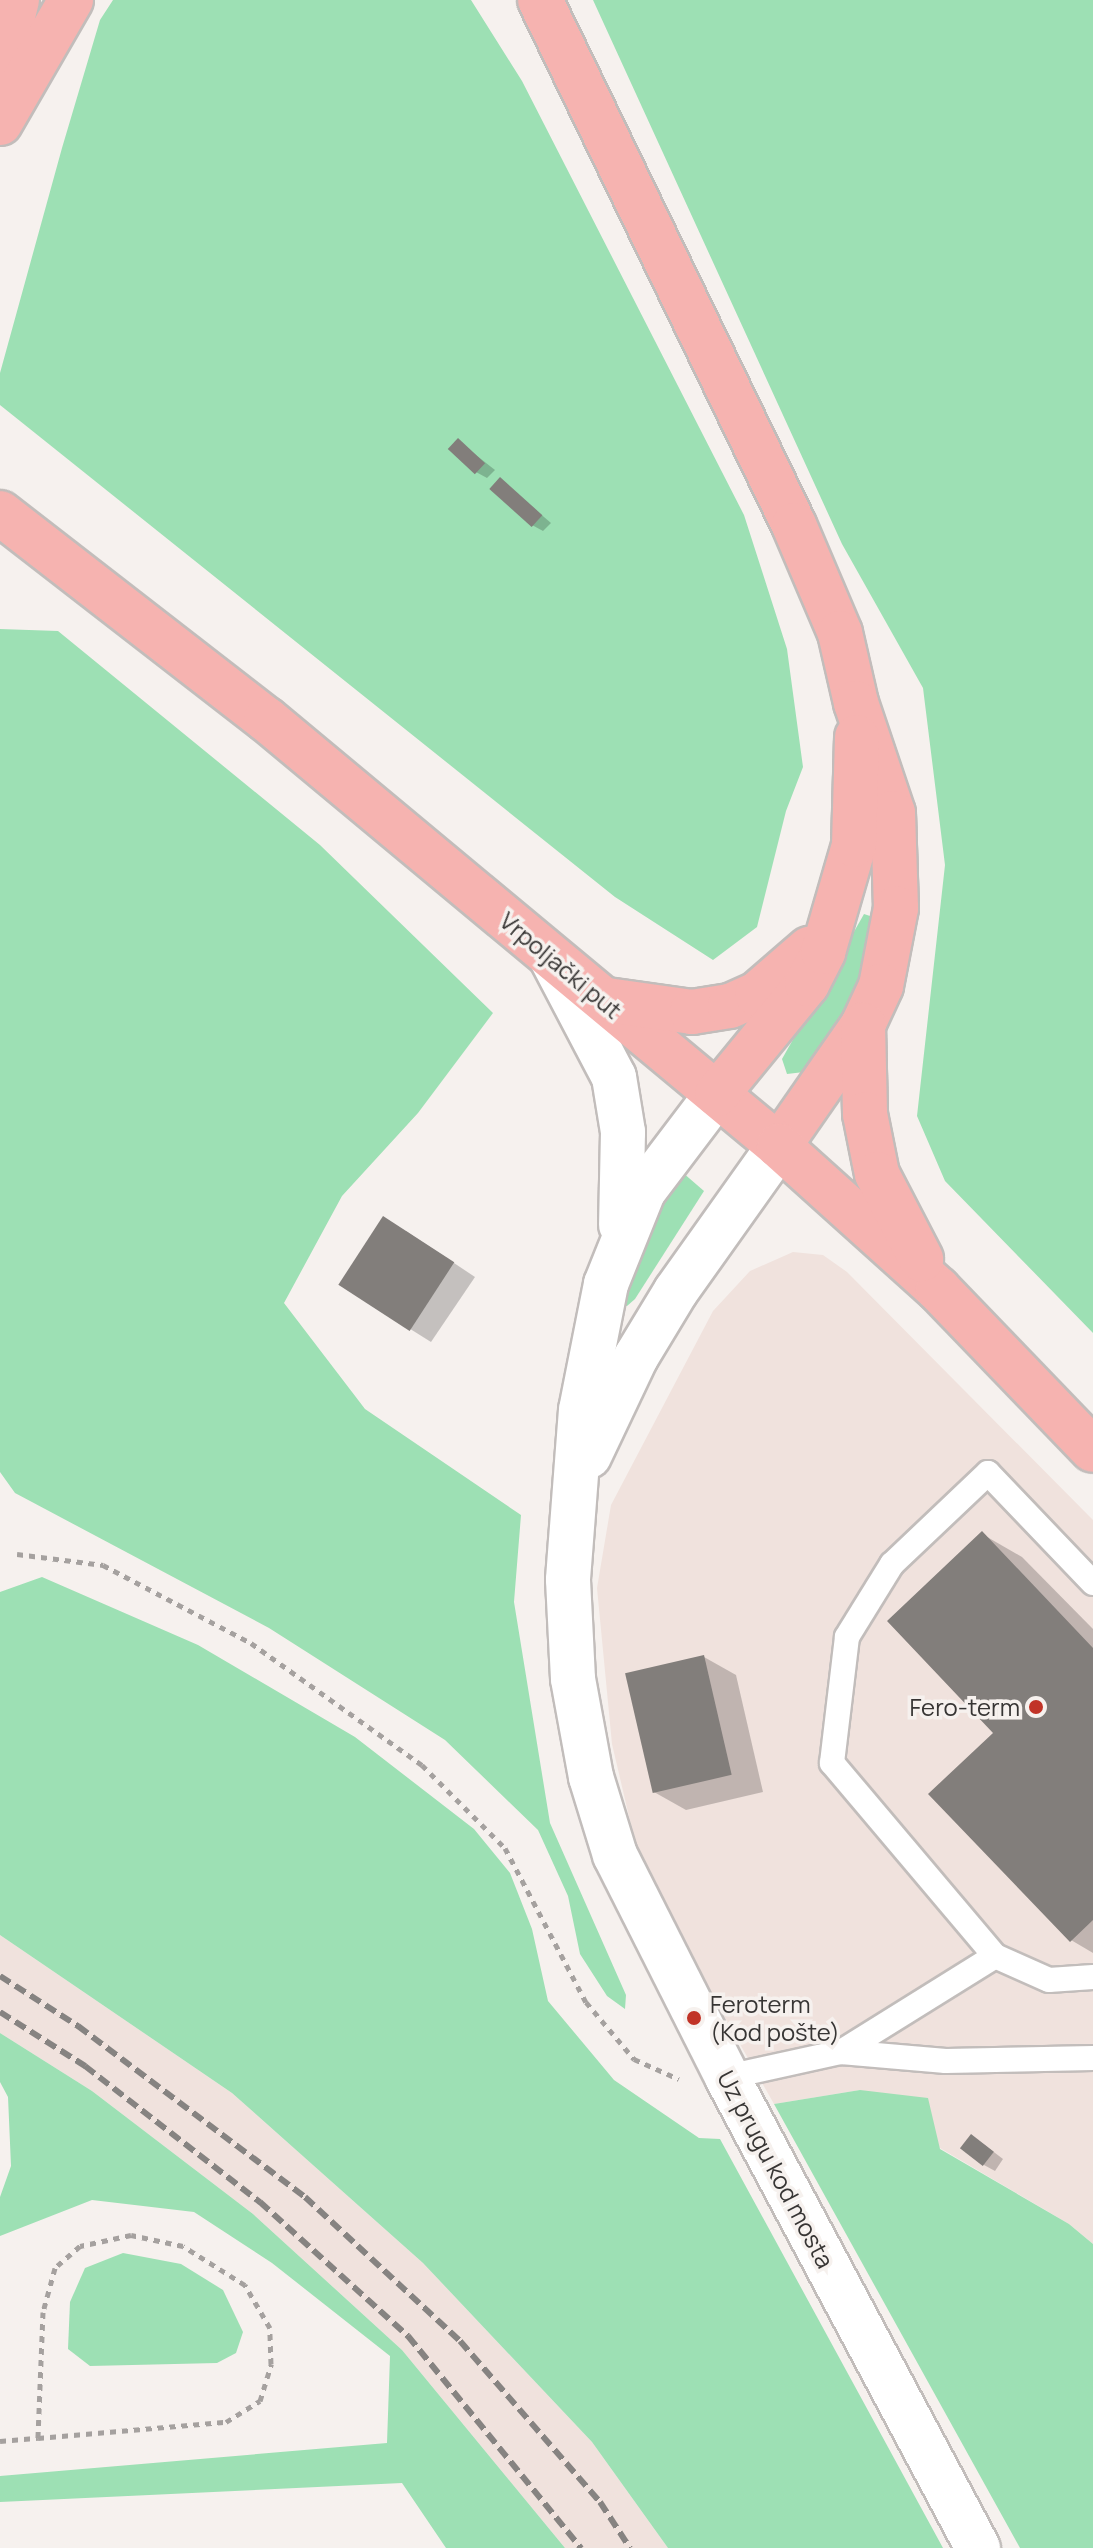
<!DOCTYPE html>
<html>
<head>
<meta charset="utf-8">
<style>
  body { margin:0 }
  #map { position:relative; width:1093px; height:2548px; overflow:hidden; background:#f6f1ee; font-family:Manrope,sans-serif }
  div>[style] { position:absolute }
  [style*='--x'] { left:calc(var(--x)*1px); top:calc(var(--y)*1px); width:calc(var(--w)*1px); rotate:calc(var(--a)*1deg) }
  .built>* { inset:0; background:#f0e2dd }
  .green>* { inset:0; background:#9de0b4 }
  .shadow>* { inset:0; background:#0003 }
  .building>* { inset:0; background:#827e7b; transform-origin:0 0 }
  .path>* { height:5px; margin-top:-2.5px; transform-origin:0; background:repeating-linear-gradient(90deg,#a5a19f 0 6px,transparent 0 12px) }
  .roads { filter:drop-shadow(2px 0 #c2bdbb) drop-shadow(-2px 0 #c2bdbb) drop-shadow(0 2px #c2bdbb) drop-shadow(0 -2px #c2bdbb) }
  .service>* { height:24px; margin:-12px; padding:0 12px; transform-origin:12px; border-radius:12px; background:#fff }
  .tertiary>* { height:44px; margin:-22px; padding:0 22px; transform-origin:22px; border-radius:22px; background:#fff }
  .primary>* { height:44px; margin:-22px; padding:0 22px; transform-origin:22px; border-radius:22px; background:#f6b3b0 }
  .rail>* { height:6px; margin-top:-3px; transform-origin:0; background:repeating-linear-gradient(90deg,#868381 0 12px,transparent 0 18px) }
  .dots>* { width:22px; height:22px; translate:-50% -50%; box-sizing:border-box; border:4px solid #f6f1ee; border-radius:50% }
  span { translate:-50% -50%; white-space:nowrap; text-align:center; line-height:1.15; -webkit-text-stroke:7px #f6f1ee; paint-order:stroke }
  .street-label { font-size:24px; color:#373534 }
  .poi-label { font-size:24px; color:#373534 }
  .right { translate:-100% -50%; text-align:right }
  .left { translate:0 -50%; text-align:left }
</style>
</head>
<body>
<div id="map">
  <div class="built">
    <i style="clip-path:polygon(793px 1252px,823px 1255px,847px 1272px,1093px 1520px,1093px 2244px,1069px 2224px,940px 2148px,860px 2090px,774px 2104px,690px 1956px,635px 1842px,612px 1744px,597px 1588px,611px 1505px,713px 1311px,750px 1271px)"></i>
    <i style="clip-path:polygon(0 1935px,232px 2093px,423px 2263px,592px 2442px,668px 2548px,565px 2548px,402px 2350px,253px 2214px,92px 2091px,0 2033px)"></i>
  </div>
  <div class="green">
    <i style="clip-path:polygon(113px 0,471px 0,522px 81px,744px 515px,787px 649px,803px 767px,786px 811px,757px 927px,713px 960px,615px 897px,0 405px,0 373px,62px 148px,100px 20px)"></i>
    <i style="clip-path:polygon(593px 0,1093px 0,1093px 1333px,945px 1181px,917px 1116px,945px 865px,923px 688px,842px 544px)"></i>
    <i style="clip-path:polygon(0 629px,58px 631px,320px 845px,493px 1013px,418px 1113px,342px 1196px,284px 1303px,365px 1409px,521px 1515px,514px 1602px,550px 1823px,626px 1995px,625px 2009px,607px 1996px,580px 1954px,568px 1896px,538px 1830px,445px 1740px,269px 1628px,15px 1493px,0 1472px)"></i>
    <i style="clip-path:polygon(864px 914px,873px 917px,859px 998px,804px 1072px,787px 1074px,782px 1059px)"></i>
    <i style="clip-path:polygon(682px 1172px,704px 1191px,635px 1299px,627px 1306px,616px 1304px,639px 1228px)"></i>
    <i style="clip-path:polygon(42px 1577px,198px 1645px,355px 1737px,474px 1829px,510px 1873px,532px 1929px,548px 2001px,614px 2080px,699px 2138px,720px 2139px,943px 2548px,668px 2548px,592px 2442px,423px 2263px,232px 2093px,0 1935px,0 1592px)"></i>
    <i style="clip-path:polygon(0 2033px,92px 2091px,253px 2214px,402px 2350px,565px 2548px,446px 2548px,402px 2483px,0 2502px,0 2476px,387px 2443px,390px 2356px,272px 2263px,194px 2212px,92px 2200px,0 2236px,0 2197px,11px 2166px,8px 2097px,0 2082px)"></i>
    <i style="clip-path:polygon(860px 2090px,928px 2098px,940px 2149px,1069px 2224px,1093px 2244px,1093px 2548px,1020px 2548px,774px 2104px)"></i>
    <i style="clip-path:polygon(123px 2253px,181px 2264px,223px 2290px,243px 2332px,236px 2353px,217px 2363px,90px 2366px,68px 2349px,70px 2302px,85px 2268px)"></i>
  </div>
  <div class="shadow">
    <i style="clip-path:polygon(458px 441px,495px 470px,487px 478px,476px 472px)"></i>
    <i style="clip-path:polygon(501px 480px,551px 523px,543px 531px,532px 525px)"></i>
    <i style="clip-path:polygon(406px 1231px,475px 1277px,431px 1342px,340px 1285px)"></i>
    <i style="clip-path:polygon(982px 1534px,1022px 1557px,1093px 1629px,1093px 1953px,1071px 1940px,996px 1733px)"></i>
    <i style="clip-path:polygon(704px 1657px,736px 1675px,763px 1792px,686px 1810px,654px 1792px)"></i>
    <i style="clip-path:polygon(982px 2143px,1003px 2159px,995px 2171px,984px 2165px)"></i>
  </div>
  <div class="building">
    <i style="left:458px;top:438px;width:37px;height:15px;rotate:43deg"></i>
    <i style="left:500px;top:477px;width:57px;height:16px;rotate:42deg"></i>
    <i style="left:383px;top:1216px;width:85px;height:82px;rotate:33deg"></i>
    <i style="clip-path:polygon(982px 1531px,1093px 1648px,1093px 1920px,1070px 1942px,928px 1794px,993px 1733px,887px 1621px)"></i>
    <i style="left:704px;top:1655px;width:123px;height:81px;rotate:77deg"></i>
    <i style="left:971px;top:2134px;width:29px;height:18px;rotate:38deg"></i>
  </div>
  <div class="path">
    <i style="--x:17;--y:1554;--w:87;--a:7.3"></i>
    <i style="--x:103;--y:1565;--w:167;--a:27.8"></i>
    <i style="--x:251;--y:1643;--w:210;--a:35.5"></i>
    <i style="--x:422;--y:1765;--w:117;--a:45"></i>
    <i style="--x:505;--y:1848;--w:174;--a:62.3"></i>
    <i style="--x:586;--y:2002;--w:75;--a:49.9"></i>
    <i style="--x:634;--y:2059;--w:49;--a:24"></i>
    <i style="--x:0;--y:2441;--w:38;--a:-5"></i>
    <i style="--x:38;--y:2438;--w:189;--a:-4.9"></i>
    <i style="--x:226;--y:2422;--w:40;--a:-32"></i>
    <i style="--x:260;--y:2401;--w:39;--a:-73"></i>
    <i style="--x:271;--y:2364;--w:36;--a:-92"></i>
    <i style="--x:270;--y:2328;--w:50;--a:-120.2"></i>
    <i style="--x:245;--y:2285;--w:73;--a:-147.8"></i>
    <i style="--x:183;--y:2246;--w:53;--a:-168.1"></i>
    <i style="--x:131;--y:2235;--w:52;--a:167.8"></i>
    <i style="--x:80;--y:2246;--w:33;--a:139"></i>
    <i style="--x:55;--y:2268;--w:46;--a:105.3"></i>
    <i style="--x:43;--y:2312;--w:126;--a:92.3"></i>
  </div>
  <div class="roads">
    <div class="service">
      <i style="--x:1093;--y:1583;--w:152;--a:-133.7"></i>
      <i style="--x:988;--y:1473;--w:132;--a:136.5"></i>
      <i style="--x:892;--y:1564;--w:86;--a:121.7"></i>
      <i style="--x:847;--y:1637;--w:127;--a:96.8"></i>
      <i style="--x:832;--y:1763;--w:253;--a:49.8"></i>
      <i style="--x:995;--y:1956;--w:59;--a:24"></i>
      <i style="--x:1049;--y:1980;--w:44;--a:-3.9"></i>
      <i style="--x:841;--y:2052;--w:105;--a:4.9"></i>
      <i style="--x:946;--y:2061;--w:147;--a:-1.2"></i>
      <i style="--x:727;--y:2077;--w:117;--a:-12.4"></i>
      <i style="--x:841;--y:2052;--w:181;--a:-31.9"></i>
    </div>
    <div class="tertiary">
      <i style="--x:552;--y:959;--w:133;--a:62.3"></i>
      <i style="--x:614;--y:1077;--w:56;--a:80.7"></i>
      <i style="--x:623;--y:1132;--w:93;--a:91.2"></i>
      <i style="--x:717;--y:1094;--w:123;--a:127.1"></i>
      <i style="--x:643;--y:1192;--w:99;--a:111.9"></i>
      <i style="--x:606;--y:1284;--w:128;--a:101.2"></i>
      <i style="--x:581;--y:1410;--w:170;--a:94.4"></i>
      <i style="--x:568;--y:1580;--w:99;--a:87.1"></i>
      <i style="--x:573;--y:1679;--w:100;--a:79.6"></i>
      <i style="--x:591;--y:1777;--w:82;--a:72.9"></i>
      <i style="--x:615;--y:1855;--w:249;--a:63.2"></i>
      <i style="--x:727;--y:2077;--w:534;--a:61.95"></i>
      <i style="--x:589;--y:1456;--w:110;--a:-64.6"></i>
      <i style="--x:636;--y:1357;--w:77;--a:-58.8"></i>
      <i style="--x:676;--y:1291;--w:178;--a:-54.6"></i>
    </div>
    <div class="primary">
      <i style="--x:540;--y:0;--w:583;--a:64.18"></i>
      <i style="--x:794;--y:525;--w:117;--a:66.9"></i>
      <i style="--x:840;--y:633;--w:72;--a:77.1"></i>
      <i style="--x:856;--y:703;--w:116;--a:71.4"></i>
      <i style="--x:893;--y:813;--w:95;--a:88.2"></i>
      <i style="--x:896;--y:908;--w:79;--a:100.9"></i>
      <i style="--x:881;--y:986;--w:43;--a:114.8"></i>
      <i style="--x:863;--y:1025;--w:147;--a:124.8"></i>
      <i style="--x:0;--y:68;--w:70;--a:-76"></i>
      <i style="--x:0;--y:123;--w:142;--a:-60"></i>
      <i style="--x:0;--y:513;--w:336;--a:37.8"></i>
      <i style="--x:266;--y:719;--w:667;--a:39.77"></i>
      <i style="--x:779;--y:1146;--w:214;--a:42"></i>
      <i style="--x:938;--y:1289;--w:223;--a:46.1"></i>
      <i style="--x:607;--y:1000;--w:86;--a:8"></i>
      <i style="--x:692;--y:1012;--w:38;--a:-9"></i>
      <i style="--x:730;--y:1006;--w:30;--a:-24"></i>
      <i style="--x:757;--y:994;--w:69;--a:-40.9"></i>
      <i style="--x:863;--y:1025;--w:89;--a:88.7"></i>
      <i style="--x:865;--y:1114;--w:61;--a:78.7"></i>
      <i style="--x:877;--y:1174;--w:96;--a:62.6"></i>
      <i style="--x:717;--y:1094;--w:142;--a:-50.7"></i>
      <i style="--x:807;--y:984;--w:36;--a:-63"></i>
      <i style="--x:823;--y:952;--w:111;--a:-73.8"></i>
      <i style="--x:854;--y:845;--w:108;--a:-88.4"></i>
    </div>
  </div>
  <div class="rail">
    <i style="--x:0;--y:1976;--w:93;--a:32.7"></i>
    <i style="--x:78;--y:2026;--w:284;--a:37"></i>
    <i style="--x:305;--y:2197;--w:212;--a:42.9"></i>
    <i style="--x:460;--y:2341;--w:213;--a:49"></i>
    <i style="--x:600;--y:2502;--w:55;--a:56.9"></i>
    <i style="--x:0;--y:2012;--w:101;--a:32.4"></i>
    <i style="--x:85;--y:2066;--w:222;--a:37.9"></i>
    <i style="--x:260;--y:2202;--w:200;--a:42.2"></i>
    <i style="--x:408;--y:2336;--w:274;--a:50.8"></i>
  </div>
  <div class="dots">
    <i style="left:1036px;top:1707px;background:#c13327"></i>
    <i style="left:694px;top:2018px;background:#c13327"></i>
  </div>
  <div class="street-label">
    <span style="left:561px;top:965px;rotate:40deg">Vrpoljački put</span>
    <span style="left:776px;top:2169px;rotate:62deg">Uz prugu kod mosta</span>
  </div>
  <div class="poi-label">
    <span class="right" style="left:1020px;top:1707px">Fero-term</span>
    <span class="left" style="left:710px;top:2018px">Feroterm<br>(Kod pošte)</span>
  </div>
</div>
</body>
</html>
